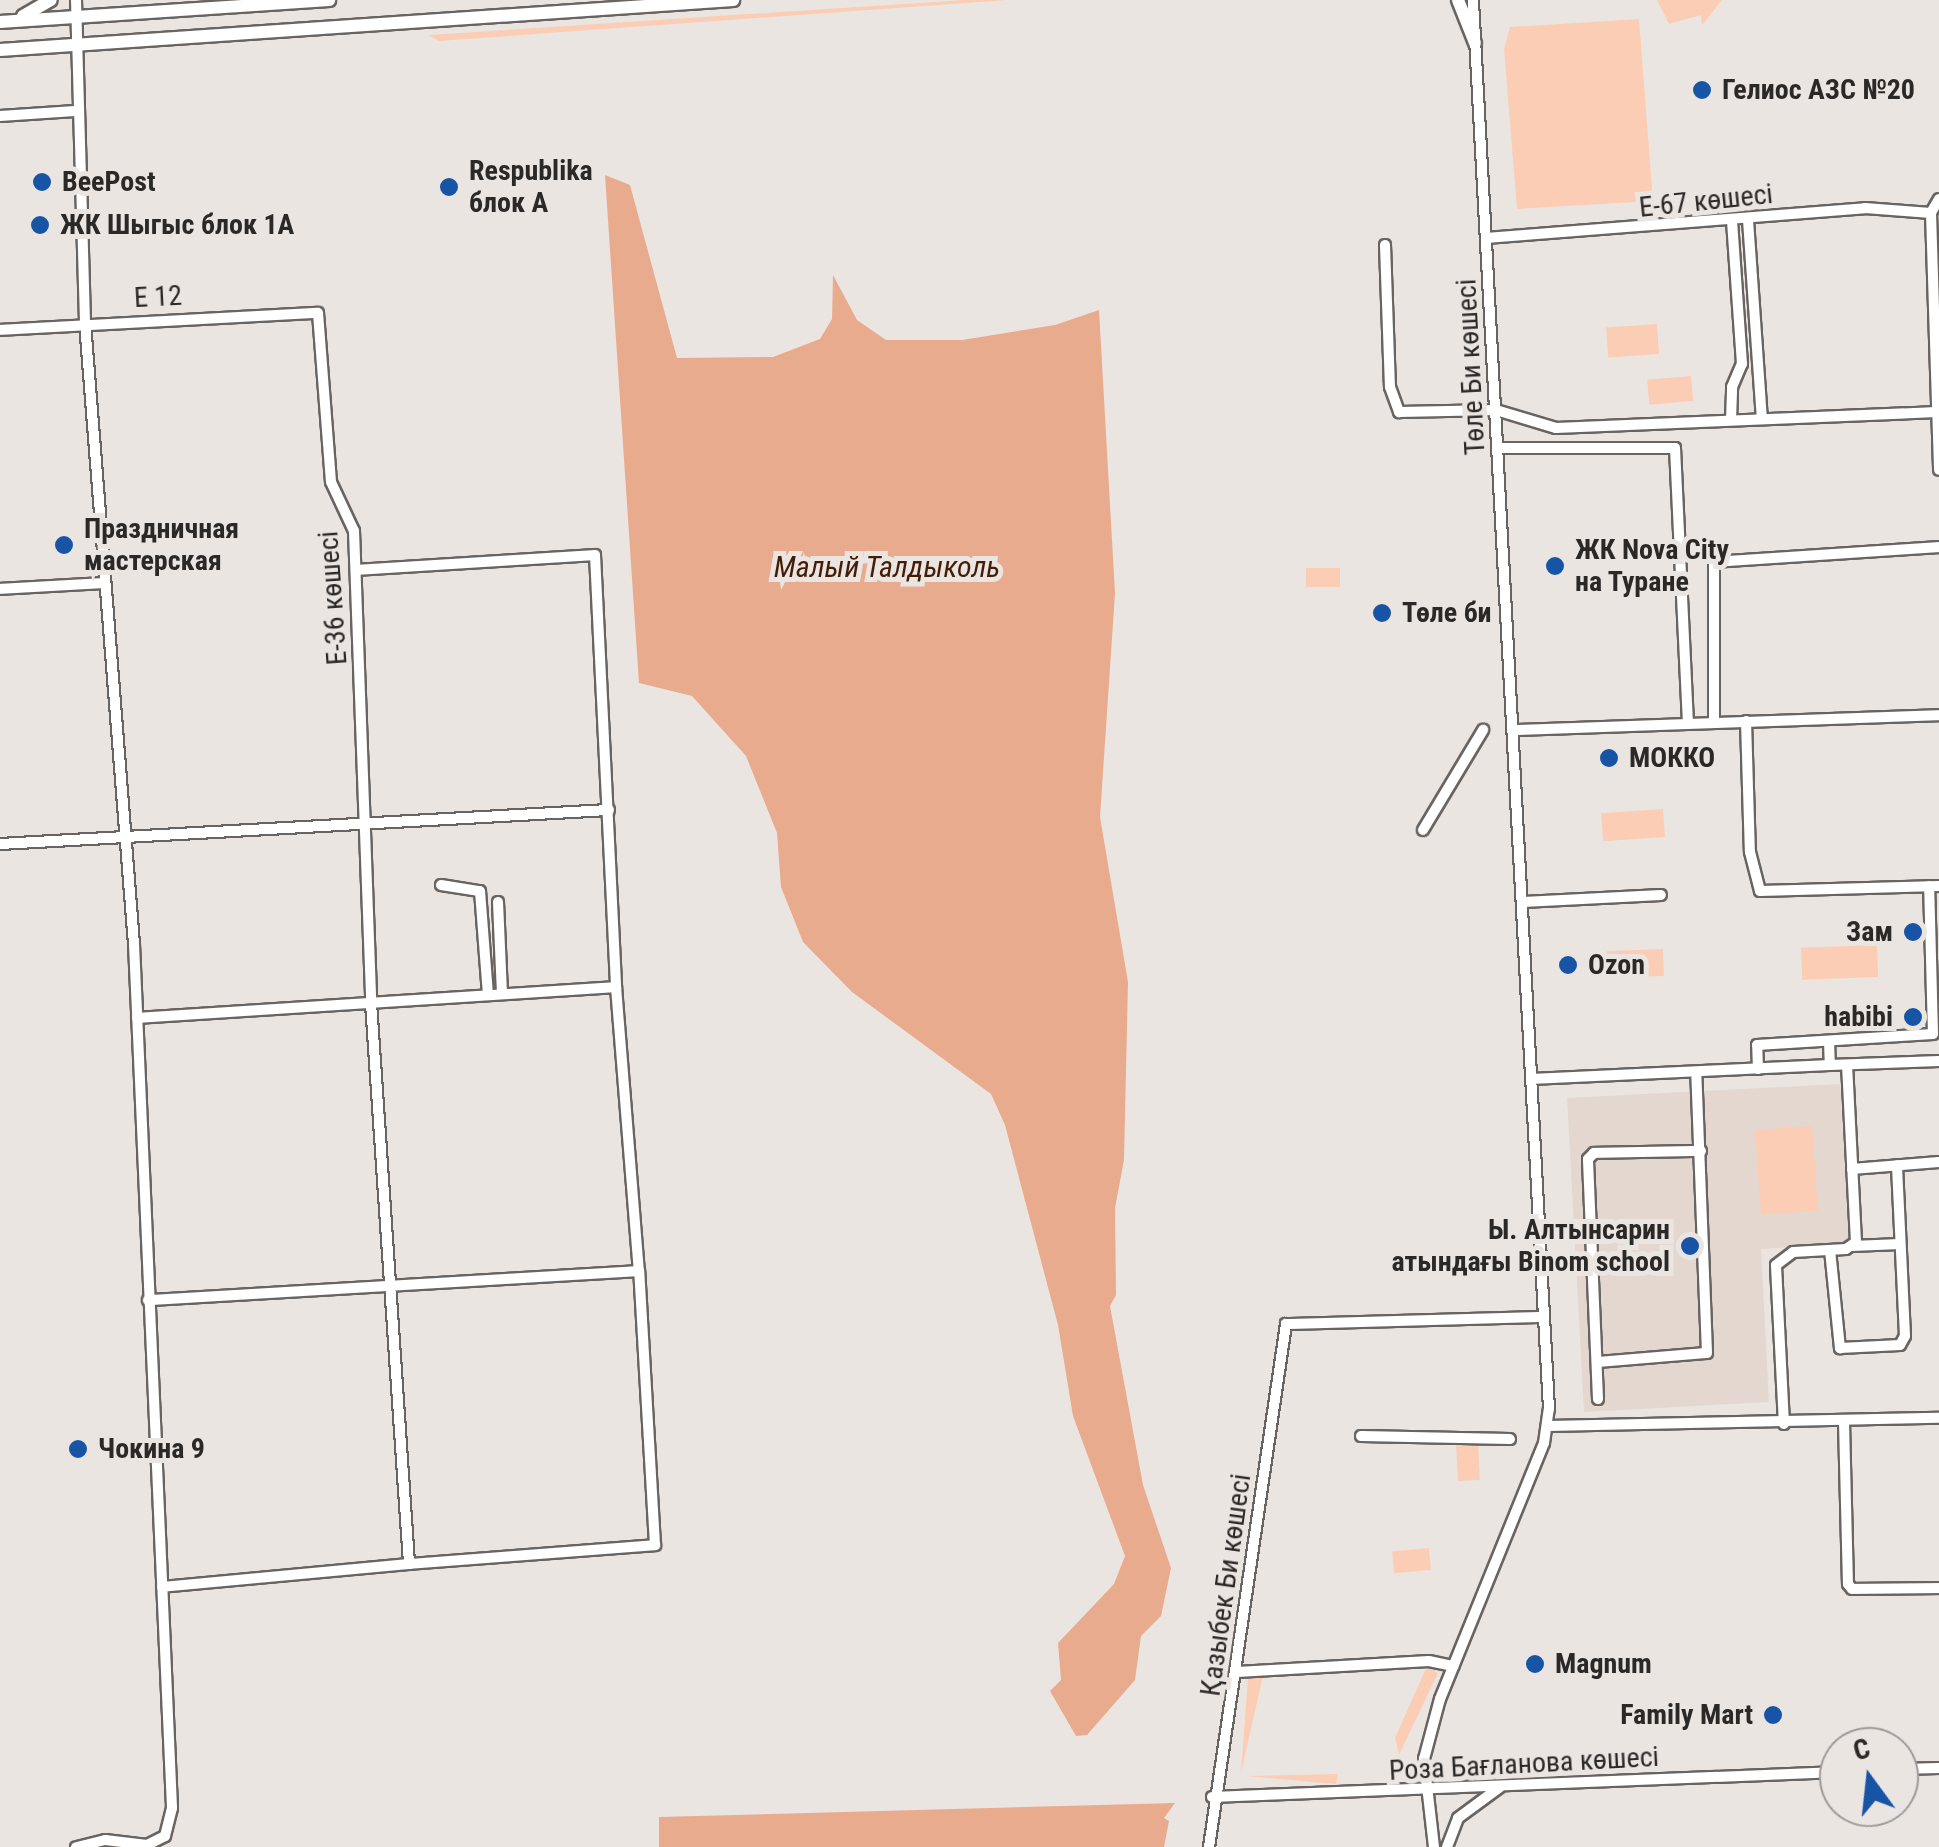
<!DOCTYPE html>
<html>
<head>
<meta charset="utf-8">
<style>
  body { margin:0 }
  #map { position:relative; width:1939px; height:1847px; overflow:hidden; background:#ebe5e2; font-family:"Roboto Condensed",sans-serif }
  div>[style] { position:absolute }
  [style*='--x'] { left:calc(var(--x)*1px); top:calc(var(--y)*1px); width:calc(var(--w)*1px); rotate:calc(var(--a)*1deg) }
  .built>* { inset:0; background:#e4d7d0 }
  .green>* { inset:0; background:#fccdb5; transform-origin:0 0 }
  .water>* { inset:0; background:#e8ab8d }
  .roads { filter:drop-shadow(2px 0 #686461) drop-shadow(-2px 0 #686461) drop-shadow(0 2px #686461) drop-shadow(0 -2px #686461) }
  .minor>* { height:10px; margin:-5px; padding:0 5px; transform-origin:5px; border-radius:5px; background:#fff }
  .major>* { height:12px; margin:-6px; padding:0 6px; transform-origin:6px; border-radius:6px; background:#fff }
  .dots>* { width:28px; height:28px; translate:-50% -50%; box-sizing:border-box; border:5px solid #ebe5e2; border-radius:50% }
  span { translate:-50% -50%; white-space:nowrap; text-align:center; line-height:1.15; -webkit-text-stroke:10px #ebe5e2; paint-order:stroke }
  .poi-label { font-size:28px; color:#2b2928; font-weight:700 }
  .left { translate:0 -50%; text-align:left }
  .right { translate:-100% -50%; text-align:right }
  .street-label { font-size:28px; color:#2b2928 }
  .water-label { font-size:30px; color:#431d07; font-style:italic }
  .north { position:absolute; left:1819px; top:1727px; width:100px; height:100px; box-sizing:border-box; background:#ebe5e2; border:2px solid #9e9a98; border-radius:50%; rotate:345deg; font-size:28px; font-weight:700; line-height:40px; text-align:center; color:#2b2928 }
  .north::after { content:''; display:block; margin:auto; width:35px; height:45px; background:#1854a5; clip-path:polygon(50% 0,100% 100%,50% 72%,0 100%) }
</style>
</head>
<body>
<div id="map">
  <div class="built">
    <i style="clip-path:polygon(1840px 1084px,1849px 1244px,1761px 1249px,1769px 1402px,1584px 1412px,1567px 1098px)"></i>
  </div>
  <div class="green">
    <i style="clip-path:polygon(964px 0,1008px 0,439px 41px,428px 35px)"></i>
    <i style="clip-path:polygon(1657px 0,1722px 0,1702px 25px,1701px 15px,1669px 24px)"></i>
    <i style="clip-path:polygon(1639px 19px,1653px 201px,1517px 209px,1504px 49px,1510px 27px)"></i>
    <i style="left:1657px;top:324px;width:30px;height:51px;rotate:86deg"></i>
    <i style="left:1691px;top:376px;width:25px;height:44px;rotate:85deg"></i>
    <i style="left:1340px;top:568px;width:19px;height:34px;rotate:90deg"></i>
    <i style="left:1663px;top:809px;width:28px;height:62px;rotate:86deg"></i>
    <i style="left:1877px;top:945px;width:32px;height:76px;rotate:88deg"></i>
    <i style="left:1663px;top:949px;width:27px;height:56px;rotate:88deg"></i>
    <i style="left:1812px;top:1126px;width:85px;height:57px;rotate:86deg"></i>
    <i style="left:1478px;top:1443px;width:37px;height:22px;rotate:87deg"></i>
    <i style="left:1429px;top:1548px;width:22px;height:37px;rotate:85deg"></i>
    <i style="clip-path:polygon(1427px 1666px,1438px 1673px,1399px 1755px,1395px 1738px)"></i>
    <i style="clip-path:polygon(1263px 1676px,1241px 1773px,1248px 1677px)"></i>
    <i style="clip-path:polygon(1338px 1774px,1336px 1784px,1245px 1776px)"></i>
  </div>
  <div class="water">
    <i style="clip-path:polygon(605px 175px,630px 185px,677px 358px,773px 357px,820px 339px,832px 319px,833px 275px,857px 320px,886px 340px,962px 340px,1055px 325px,1099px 310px,1115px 593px,1100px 817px,1128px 982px,1124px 1160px,1115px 1208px,1116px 1295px,1110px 1306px,1143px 1485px,1171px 1568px,1161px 1616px,1141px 1636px,1135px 1680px,1087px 1735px,1076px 1736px,1050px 1691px,1061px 1680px,1058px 1643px,1114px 1584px,1125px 1556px,1073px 1416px,1058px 1325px,1005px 1125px,991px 1094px,852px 992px,803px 942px,781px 887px,777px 833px,746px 756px,692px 696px,639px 683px)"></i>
    <i style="clip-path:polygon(1175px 1803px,1164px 1818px,1169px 1821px,1164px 1847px,659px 1847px,659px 1817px)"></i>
  </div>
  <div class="roads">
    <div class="minor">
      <i style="--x:76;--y:0;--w:323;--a:88.4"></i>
      <i style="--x:85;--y:323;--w:623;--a:85.49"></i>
      <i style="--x:134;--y:944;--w:865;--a:87.48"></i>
      <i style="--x:172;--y:1808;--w:29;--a:104"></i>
      <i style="--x:165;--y:1836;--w:20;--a:153"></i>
      <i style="--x:147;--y:1845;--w:42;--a:-173.2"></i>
      <i style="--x:105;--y:1840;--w:30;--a:166"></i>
      <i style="--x:0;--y:116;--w:75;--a:-3.8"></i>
      <i style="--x:1939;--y:199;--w:16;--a:120"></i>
      <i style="--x:1931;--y:213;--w:257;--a:88.2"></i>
      <i style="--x:1748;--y:220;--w:199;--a:86"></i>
      <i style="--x:1486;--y:238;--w:380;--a:-4.5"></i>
      <i style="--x:1865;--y:208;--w:66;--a:4.3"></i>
      <i style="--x:1385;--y:245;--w:142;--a:88"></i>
      <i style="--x:1390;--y:387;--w:27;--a:70"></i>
      <i style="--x:1399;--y:412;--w:97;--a:-1.2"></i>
      <i style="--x:1496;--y:410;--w:63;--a:16.7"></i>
      <i style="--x:1556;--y:428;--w:381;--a:-2.4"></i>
      <i style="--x:0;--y:330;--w:318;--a:-3.1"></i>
      <i style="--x:318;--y:313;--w:169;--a:85.6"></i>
      <i style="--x:331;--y:482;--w:54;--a:64.9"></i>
      <i style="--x:354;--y:531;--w:472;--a:87.9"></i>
      <i style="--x:371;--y:1003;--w:562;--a:86.12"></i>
      <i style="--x:409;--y:1564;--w:248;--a:174.7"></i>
      <i style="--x:1731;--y:420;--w:33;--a:-88"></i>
      <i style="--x:1732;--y:387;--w:25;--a:-67"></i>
      <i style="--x:1742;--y:364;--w:144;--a:-94"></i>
      <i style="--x:1498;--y:448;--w:177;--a:0"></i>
      <i style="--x:1675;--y:448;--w:275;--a:87.3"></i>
      <i style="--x:356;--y:570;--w:239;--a:-3.6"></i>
      <i style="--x:595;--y:555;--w:433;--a:87.2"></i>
      <i style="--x:0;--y:589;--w:104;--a:-3.3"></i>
      <i style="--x:1746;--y:721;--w:131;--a:88.3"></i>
      <i style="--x:1750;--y:852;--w:40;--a:75.6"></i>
      <i style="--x:1760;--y:891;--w:179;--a:-1.6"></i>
      <i style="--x:1714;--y:723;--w:161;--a:-90"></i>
      <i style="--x:1714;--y:562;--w:225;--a:-3.8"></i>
      <i style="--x:1515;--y:730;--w:424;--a:-2"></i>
      <i style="--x:1423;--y:830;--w:117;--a:-59"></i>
      <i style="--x:0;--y:844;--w:610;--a:-3.2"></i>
      <i style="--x:441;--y:885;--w:39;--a:9"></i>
      <i style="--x:480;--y:891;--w:104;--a:85.6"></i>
      <i style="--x:498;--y:902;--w:92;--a:87.5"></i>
      <i style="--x:1523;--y:902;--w:138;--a:-2.9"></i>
      <i style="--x:137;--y:1018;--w:480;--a:-3.7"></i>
      <i style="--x:616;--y:987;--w:285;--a:85.4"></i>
      <i style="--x:639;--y:1271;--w:492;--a:176.6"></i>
      <i style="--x:1829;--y:1041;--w:24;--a:88"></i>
      <i style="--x:1830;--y:1065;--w:109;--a:-2.1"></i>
      <i style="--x:1758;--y:1069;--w:24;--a:-92"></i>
      <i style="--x:1757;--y:1045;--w:176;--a:-3.6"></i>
      <i style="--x:1933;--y:1034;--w:148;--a:-91.5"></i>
      <i style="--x:1531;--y:1079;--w:299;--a:-2.7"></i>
      <i style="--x:1852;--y:1169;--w:87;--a:-4.6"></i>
      <i style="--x:1852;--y:1246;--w:48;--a:-2.4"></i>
      <i style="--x:1830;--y:1250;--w:99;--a:84.2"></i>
      <i style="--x:1840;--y:1348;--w:60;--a:-2.9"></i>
      <i style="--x:1900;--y:1345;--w:10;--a:-61"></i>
      <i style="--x:1905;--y:1336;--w:171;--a:-92.7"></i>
      <i style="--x:1597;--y:1362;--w:110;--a:-4.7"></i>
      <i style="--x:1707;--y:1353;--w:281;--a:-92.2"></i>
      <i style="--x:1598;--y:1399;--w:240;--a:-92.4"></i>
      <i style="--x:1588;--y:1159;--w:8;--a:-45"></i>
      <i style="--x:1594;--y:1153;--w:107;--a:-1.1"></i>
      <i style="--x:1844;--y:1422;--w:162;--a:88.6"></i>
      <i style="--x:1848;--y:1584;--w:6;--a:51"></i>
      <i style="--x:1852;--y:1589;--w:87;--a:-0.7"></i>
      <i style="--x:1784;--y:1424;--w:159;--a:-92.9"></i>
      <i style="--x:1776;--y:1265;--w:21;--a:-37"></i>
      <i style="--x:1793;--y:1252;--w:53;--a:-3.2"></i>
      <i style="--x:1846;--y:1249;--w:12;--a:-35"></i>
      <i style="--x:1856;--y:1242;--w:177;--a:-92.9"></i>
      <i style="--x:1548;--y:1426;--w:391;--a:-1.2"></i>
      <i style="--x:1361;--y:1436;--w:149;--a:1.2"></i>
      <i style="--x:409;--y:1564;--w:247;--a:-4.4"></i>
      <i style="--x:655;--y:1545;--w:274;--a:-93.3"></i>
      <i style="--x:1237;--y:1672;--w:192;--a:-3.3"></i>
      <i style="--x:1429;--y:1661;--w:25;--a:12"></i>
      <i style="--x:1899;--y:1769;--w:40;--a:-1.4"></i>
      <i style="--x:1212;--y:1797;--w:627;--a:-2.28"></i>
      <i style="--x:1209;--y:1847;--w:529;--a:-81.62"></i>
      <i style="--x:1286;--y:1324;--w:257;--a:-1.6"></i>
      <i style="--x:1434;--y:1847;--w:89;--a:-96.5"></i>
      <i style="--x:1424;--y:1759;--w:62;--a:-75.1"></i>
      <i style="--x:1440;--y:1699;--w:276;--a:-67.9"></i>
      <i style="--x:1544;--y:1443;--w:34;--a:-82"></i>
      <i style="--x:1549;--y:1409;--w:1411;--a:-93.09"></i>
      <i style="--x:1447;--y:1847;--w:31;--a:-69"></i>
      <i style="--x:1458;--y:1818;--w:52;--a:-36.4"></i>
    </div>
    <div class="major">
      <i style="--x:1458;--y:0;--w:46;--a:68.4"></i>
      <i style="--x:23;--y:16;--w:32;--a:-30"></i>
      <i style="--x:0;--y:22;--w:330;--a:-3.8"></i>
      <i style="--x:0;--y:50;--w:735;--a:-3.9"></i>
    </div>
  </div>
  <div class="dots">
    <i style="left:1702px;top:90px;background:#1854a5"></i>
    <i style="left:42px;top:182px;background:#1854a5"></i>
    <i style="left:449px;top:187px;background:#1854a5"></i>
    <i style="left:40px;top:225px;background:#1854a5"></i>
    <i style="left:64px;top:545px;background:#1854a5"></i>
    <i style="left:1555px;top:566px;background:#1854a5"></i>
    <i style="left:1382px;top:613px;background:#1854a5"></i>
    <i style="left:1609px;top:758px;background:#1854a5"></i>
    <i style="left:1913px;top:932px;background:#1854a5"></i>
    <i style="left:1568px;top:965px;background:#1854a5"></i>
    <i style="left:1913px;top:1017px;background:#1854a5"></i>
    <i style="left:1690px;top:1246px;background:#1854a5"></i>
    <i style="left:78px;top:1449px;background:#1854a5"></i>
    <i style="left:1535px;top:1664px;background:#1854a5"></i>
    <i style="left:1773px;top:1715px;background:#1854a5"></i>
  </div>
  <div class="poi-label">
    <span class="left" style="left:1722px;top:90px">Гелиос АЗС №20</span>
    <span class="left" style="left:469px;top:187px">Respublika<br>блок А</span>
    <span class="left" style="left:62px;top:182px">BeePost</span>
    <span class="left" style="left:60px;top:225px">ЖК Шыгыс блок 1А</span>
    <span class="left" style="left:84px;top:545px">Праздничная<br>мастерская</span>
    <span class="left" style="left:1575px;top:566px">ЖК Nova City<br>на Туране</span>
    <span class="left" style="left:1402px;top:613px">Төле би</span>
    <span class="left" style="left:1629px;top:758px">МОККО</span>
    <span class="right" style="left:1893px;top:932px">Зам</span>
    <span class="left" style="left:1588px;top:965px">Ozon</span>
    <span class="right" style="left:1893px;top:1017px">habibi</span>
    <span class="right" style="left:1670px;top:1246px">Ы. Алтынсарин<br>атындағы Binom school</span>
    <span class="left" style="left:98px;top:1449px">Чокина 9</span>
    <span class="left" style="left:1555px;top:1664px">Magnum</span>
    <span class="right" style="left:1753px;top:1715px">Family Mart</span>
  </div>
  <div class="street-label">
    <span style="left:1706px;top:201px;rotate:-6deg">Е-67 көшесі</span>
    <span style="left:158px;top:297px;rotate:-3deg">E 12</span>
    <span style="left:1471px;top:367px;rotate:-93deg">Төле Би көшесі</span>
    <span style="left:333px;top:598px;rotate:-94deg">Е-36 көшесі</span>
    <span style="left:1226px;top:1585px;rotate:-82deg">Қазыбек Би көшесі</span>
    <span style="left:1524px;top:1764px;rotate:-3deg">Роза Бағланова көшесі</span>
  </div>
  <div class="water-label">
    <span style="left:887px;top:567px">Малый Талдыколь</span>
  </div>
  <div class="north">С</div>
</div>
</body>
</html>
